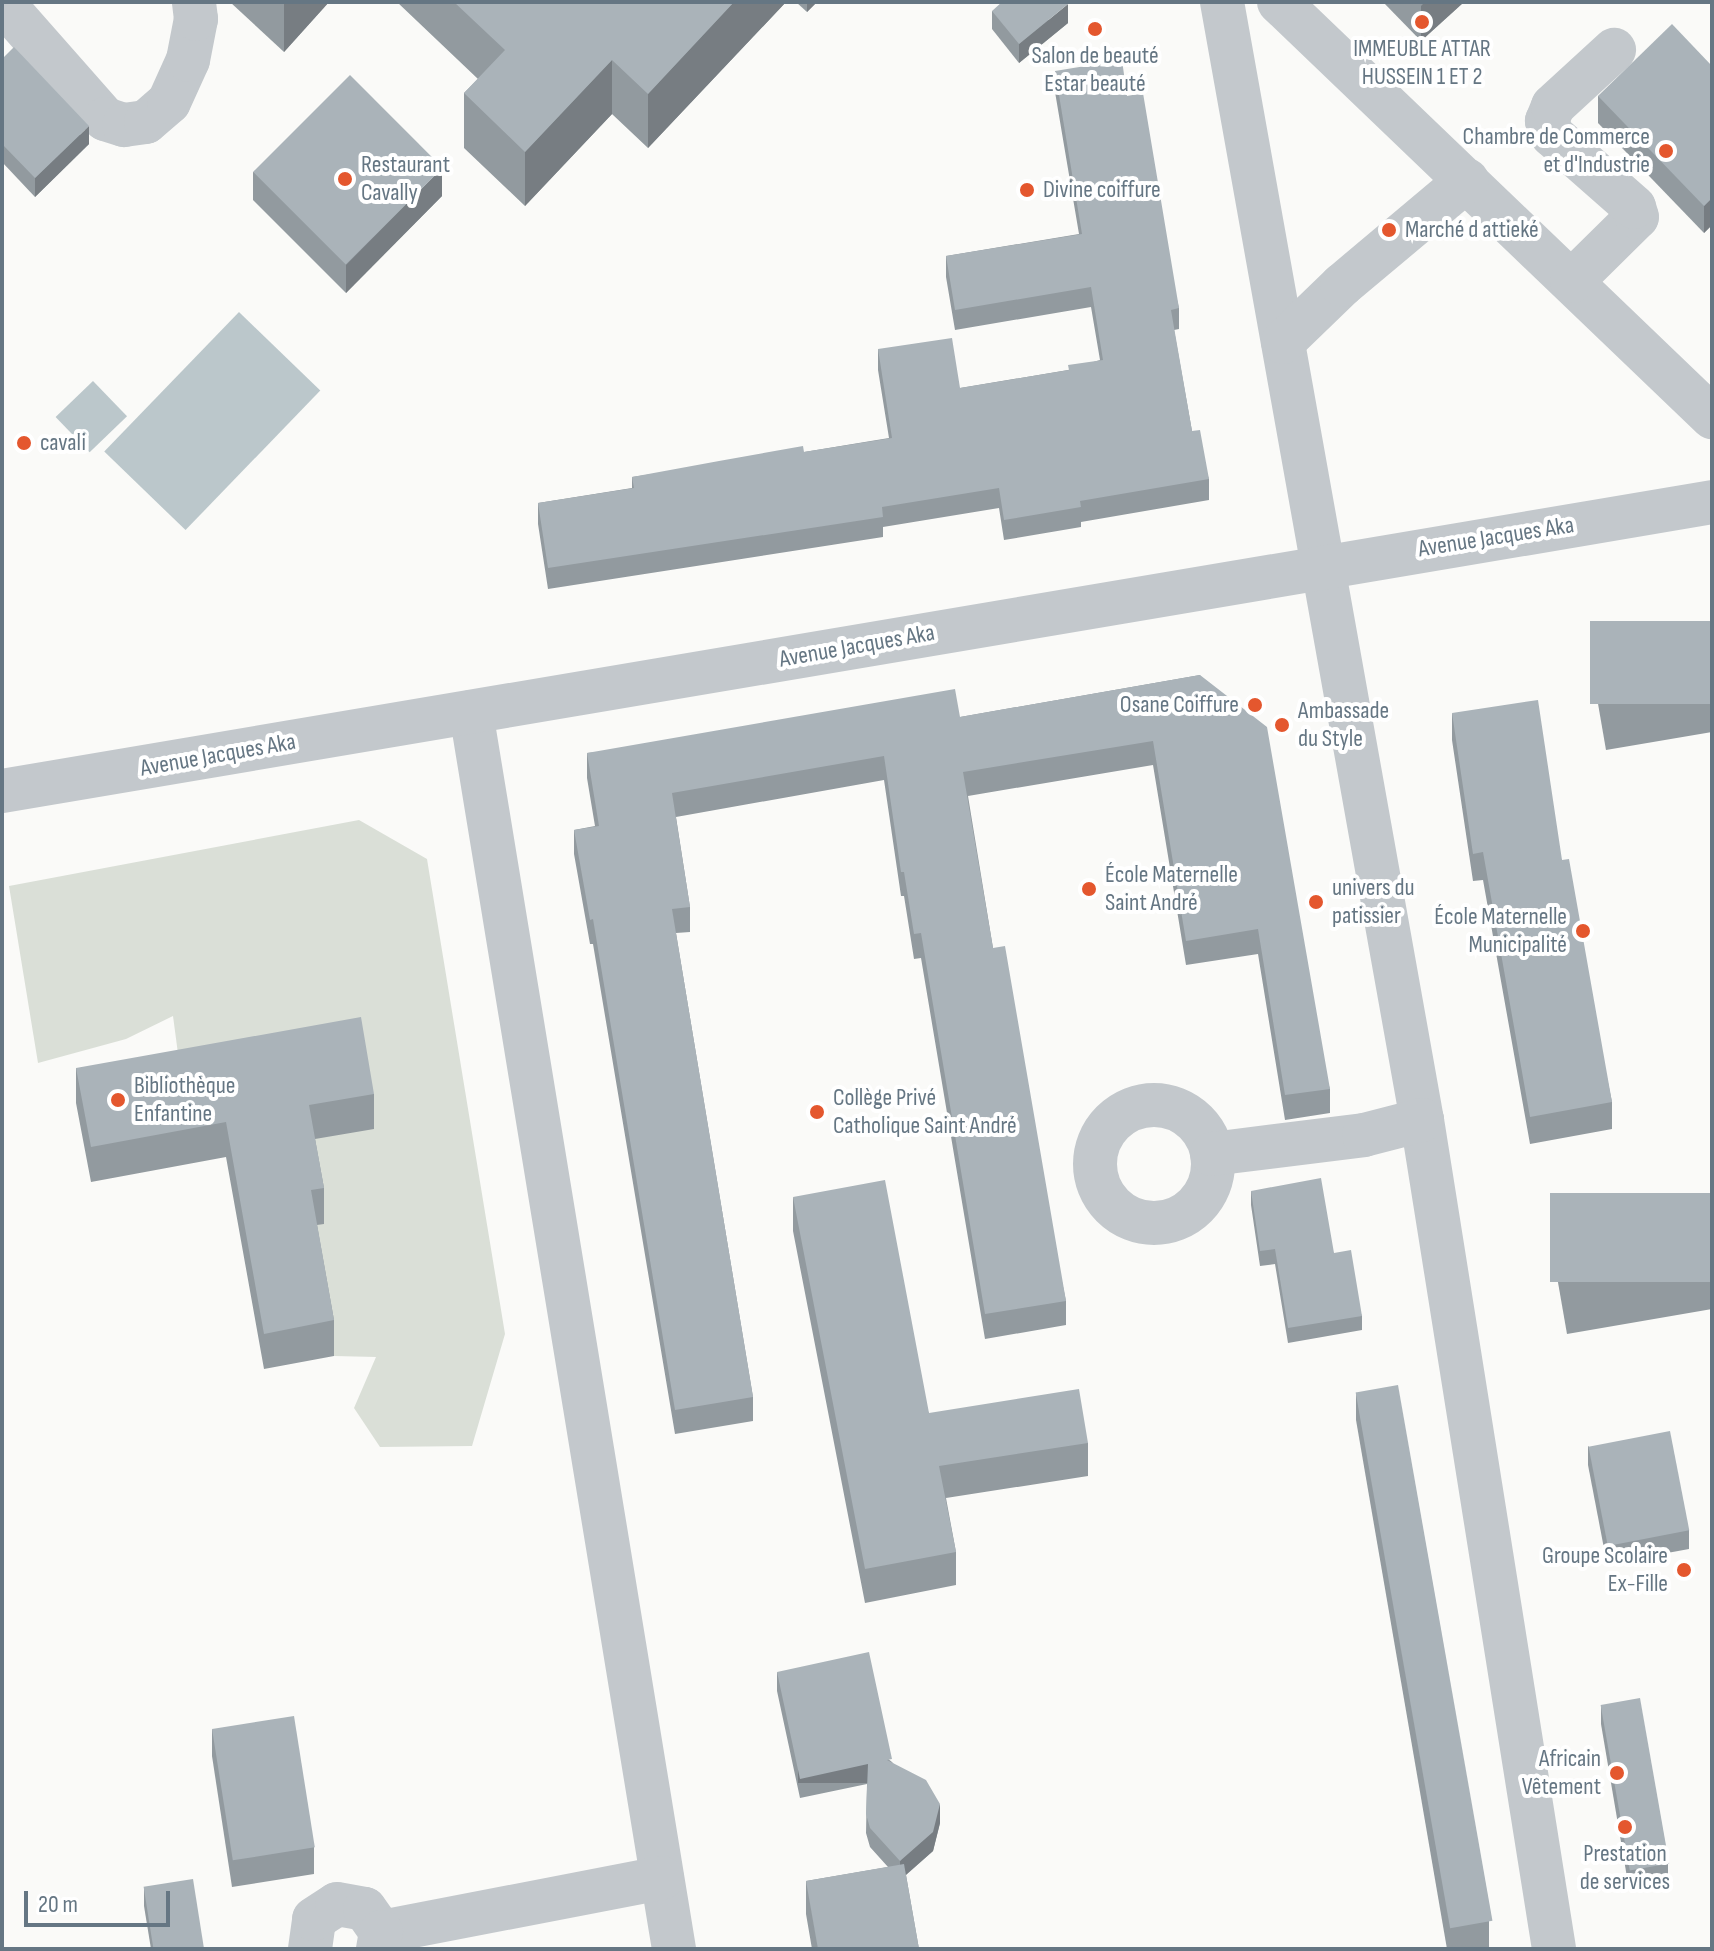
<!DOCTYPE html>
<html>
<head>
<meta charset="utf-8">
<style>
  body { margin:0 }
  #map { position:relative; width:1714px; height:1951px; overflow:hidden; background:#fafaf8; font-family:"Sofia Sans Condensed",sans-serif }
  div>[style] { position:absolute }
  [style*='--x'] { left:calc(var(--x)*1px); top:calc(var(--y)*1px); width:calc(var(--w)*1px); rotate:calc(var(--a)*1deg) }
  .green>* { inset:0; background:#dadfd7 }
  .water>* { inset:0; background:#bbc7cb; transform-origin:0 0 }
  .minor>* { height:44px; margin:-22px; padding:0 22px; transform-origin:22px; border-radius:22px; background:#c3c8cc }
  .minor>.ring { margin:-22px; padding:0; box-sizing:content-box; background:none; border:44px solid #c3c8cc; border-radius:50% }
  .wall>* { inset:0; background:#929a9f }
  .shaded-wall>* { inset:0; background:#777d82; transform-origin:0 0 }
  .building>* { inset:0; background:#aab3b9; transform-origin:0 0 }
  .dots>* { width:22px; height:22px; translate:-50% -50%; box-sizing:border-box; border:4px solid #fff; border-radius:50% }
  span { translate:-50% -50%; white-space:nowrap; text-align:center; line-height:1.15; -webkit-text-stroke:8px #fff; paint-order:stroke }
  .poi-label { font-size:24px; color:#657683 }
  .right { translate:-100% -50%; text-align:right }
  .left { translate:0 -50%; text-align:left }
  .street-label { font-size:24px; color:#657683 }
  .frame { position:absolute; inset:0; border:4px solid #657683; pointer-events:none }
  .scale { position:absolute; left:24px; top:1891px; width:146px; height:36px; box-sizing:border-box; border:4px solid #657683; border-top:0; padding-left:10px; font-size:24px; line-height:28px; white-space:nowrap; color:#657683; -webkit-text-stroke:6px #fff; paint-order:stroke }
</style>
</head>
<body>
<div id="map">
  <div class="green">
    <i style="clip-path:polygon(359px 820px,427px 859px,505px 1334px,472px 1446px,380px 1447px,354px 1408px,376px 1357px,334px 1356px,311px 1226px,324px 1223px,182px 1084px,173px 1016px,126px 1039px,38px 1063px,9px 886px)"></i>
  </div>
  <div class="water">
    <i style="left:239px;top:312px;width:113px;height:194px;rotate:44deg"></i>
    <i style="left:93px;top:381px;width:49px;height:52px;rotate:46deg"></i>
  </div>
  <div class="minor">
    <i style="--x:2;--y:2;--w:156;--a:48.6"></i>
    <i style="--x:105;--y:119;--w:20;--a:18"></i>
    <i style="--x:124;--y:125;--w:22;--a:-8"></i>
    <i style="--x:146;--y:122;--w:30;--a:-41"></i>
    <i style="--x:169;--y:102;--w:46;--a:-65.7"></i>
    <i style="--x:188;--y:60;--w:42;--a:-79"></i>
    <i style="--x:196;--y:19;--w:17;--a:-97"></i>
    <i style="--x:1222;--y:2;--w:1136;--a:79.86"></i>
    <i style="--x:1422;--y:1120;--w:839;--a:80.95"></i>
    <i style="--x:1279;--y:2;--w:600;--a:43.78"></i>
    <i style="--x:1572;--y:281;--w:91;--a:-44.6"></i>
    <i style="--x:1637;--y:217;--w:10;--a:-107"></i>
    <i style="--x:1634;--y:207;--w:109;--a:-138.7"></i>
    <i style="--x:1552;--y:135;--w:15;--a:-110"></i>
    <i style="--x:1547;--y:121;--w:16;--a:-68"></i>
    <i style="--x:1553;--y:106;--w:83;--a:-42.6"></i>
    <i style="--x:1283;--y:342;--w:82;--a:-44"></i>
    <i style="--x:1342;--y:285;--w:163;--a:-40"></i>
    <i style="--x:471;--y:712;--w:1254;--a:80.68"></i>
    <i style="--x:2;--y:791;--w:1734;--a:-9.59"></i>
    <i class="ring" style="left:1095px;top:1105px;width:74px;height:74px"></i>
    <i style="--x:1212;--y:1154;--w:153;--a:-7.1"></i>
    <i style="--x:1364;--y:1135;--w:60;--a:-14.5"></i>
    <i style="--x:381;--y:1932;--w:286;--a:-10.9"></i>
    <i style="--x:310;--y:1949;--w:30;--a:-82"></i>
    <i style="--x:314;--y:1919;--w:27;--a:-33"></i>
    <i style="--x:337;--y:1904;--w:28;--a:10"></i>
    <i style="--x:365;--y:1909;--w:28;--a:55"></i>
    <i style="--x:381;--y:1932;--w:17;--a:100"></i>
  </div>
  <div class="wall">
    <i style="clip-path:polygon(230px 2px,329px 2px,284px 52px)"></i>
    <i style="clip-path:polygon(397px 2px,786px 2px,648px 148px,612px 114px,525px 206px,464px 148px,464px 93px,478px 79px)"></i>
    <i style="clip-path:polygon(796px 2px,817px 2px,807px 12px)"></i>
    <i style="clip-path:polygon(1383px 2px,1464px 2px,1421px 41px)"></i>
    <i style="clip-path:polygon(992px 11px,1068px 23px,1019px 63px,992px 29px)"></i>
    <i style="clip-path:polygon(2px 59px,89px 144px,35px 197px,2px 162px)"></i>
    <i style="clip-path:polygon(1712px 66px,1712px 225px,1704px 233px,1598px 123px,1598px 96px)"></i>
    <i style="clip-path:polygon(1055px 71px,1127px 96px,1179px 308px,1179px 329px,1174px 330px,1192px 431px,1209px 479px,1209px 500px,1081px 522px,1081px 527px,1004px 540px,999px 508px,883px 527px,883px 537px,548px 589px,538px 524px,538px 503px,632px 488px,632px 477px,804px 452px,889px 438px,878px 370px,878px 349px,960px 388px,1068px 370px,1100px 360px,1091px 307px,955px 330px,946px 277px,946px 256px,1079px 234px,1055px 92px)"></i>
    <i style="clip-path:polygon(253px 172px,442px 196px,346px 293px,253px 200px)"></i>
    <i style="clip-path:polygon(1712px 621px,1712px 732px,1606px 750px,1592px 669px,1592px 642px)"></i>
    <i style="clip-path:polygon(1200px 675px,1330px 1089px,1330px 1113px,1285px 1120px,1258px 954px,1186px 965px,1153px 765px,968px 796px,993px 948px,1066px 1301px,1066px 1325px,985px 1339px,921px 958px,914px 959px,904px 896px,901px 896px,884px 780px,676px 817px,690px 907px,690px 932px,676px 933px,753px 1397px,753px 1421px,675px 1434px,593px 944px,590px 944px,574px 854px,574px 830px,595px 826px,587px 778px,587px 753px,960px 717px)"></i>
    <i style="clip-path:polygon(1452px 713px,1562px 860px,1612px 1102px,1612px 1129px,1530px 1144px,1483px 880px,1473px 881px,1452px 740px)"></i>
    <i style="clip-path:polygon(76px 1068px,374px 1094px,374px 1129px,315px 1139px,324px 1188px,324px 1224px,317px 1225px,334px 1320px,334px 1356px,264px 1369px,226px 1157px,91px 1182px,76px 1103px)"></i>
    <i style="clip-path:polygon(1251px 1191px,1334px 1253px,1362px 1316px,1362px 1330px,1288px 1343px,1275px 1264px,1260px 1266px,1251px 1205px)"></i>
    <i style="clip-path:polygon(1712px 1193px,1712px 1309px,1567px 1334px,1552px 1248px,1552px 1220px)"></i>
    <i style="clip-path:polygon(793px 1197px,929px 1413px,1088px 1443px,1088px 1476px,946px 1498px,956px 1552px,956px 1585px,865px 1603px,793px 1231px)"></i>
    <i style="clip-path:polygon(1356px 1392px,1489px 1921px,1489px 1948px,1447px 1949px,1356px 1420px)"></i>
    <i style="clip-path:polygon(1588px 1446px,1689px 1530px,1689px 1549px,1607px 1564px,1588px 1465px)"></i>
    <i style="clip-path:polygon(777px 1672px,892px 1762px,940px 1823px,933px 1851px,906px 1875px,919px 1949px,812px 1949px,806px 1914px,806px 1881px,888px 1867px,870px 1847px,866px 1833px,867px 1784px,800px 1798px,777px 1691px)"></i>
    <i style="clip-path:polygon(1601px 1705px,1668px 1864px,1668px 1882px,1629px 1889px,1601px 1724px)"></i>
    <i style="clip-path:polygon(212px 1729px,314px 1847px,314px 1874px,232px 1887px,212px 1756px)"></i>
    <i style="clip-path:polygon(144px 1887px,204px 1949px,151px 1949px,144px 1906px)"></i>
  </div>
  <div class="shaded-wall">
    <i style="clip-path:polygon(284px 2px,329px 2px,284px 52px)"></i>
    <i style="clip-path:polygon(734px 2px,786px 2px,648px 148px,648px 94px)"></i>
    <i style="clip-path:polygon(807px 2px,817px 2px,807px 12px)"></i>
    <i style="clip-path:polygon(1425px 2px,1464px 2px,1421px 41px,1421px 6px)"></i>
    <i style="clip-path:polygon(1068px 4px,1068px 23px,1019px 63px,1019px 44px)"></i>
    <i style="clip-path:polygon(612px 60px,612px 114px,525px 206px,525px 152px)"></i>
    <i style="clip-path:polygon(89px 126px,89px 144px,35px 197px,35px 178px)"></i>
    <i style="clip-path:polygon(442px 168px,442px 196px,346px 293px,346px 265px)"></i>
    <i style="clip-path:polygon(1712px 198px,1712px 225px,1704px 233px,1704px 206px)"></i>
    <i style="left:868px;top:1764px;width:19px;height:70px;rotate:90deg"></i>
    <i style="clip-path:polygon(940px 1804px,940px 1823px,933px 1851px,900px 1880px,900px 1861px)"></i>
  </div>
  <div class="building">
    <i style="clip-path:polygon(454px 2px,734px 2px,648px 94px,612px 60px,525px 152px,464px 93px,505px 50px)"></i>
    <i style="clip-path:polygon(1002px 2px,1066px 2px,1068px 4px,1019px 44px,992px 11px)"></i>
    <i style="clip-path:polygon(1672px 24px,1712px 66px,1712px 198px,1704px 206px,1598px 96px)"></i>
    <i style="clip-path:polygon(14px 47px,89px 126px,35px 178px,2px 144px,2px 59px)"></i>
    <i style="clip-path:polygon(1122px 60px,1127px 96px,1143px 93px,1179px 308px,1171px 310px,1192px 431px,1200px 430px,1209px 479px,1080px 501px,1081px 507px,1004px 520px,999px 488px,882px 507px,883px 517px,548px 568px,538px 503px,634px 488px,632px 477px,719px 461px,803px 446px,804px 452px,892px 438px,878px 349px,952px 338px,960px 388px,1069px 370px,1068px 365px,1103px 360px,1091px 287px,955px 310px,946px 256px,1082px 234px,1055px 71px)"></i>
    <i style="left:350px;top:75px;width:131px;height:137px;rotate:45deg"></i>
    <i style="left:1712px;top:621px;width:83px;height:122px;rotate:90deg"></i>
    <i style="clip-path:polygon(1200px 675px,1267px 727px,1330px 1089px,1285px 1095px,1258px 929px,1186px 941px,1153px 741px,963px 772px,993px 948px,1005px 946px,1066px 1301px,985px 1314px,921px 933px,914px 934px,904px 872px,901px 872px,884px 756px,672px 793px,690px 907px,672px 909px,753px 1397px,675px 1410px,593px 919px,590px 920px,574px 830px,599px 826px,587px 753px,955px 689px,960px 717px)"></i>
    <i style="clip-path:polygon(1538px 700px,1562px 860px,1569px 859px,1612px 1102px,1530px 1117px,1483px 852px,1473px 854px,1452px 713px)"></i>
    <i style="clip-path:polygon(361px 1017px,374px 1094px,309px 1105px,324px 1188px,311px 1190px,334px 1320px,264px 1334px,226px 1122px,91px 1147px,76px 1068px)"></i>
    <i style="clip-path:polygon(1321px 1178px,1334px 1253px,1351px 1250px,1362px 1316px,1288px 1328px,1275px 1249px,1260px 1251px,1251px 1191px)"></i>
    <i style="clip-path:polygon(885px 1180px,929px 1413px,1079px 1389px,1088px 1443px,939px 1466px,956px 1552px,865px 1569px,793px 1197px)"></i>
    <i style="left:1712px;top:1193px;width:89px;height:162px;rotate:90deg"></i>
    <i style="left:1398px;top:1385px;width:544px;height:43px;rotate:80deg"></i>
    <i style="left:1670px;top:1431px;width:101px;height:83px;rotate:79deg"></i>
    <i style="clip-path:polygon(869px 1652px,892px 1759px,887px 1760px,926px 1780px,940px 1804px,933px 1832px,900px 1861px,870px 1828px,866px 1814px,868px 1764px,800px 1779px,777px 1672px)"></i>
    <i style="left:1640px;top:1698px;width:168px;height:40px;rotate:80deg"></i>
    <i style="left:294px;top:1716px;width:133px;height:83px;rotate:81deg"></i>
    <i style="clip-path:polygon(904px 1864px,919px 1949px,818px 1949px,806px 1881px)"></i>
    <i style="left:193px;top:1879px;width:71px;height:50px;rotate:81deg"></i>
  </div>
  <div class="dots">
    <i style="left:1422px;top:22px;background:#e4572e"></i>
    <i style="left:1095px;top:29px;background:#e4572e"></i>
    <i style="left:1666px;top:151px;background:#e4572e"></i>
    <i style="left:345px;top:179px;background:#e4572e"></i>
    <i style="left:1027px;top:190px;background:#e4572e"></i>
    <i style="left:1389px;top:230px;background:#e4572e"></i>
    <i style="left:24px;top:443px;background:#e4572e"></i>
    <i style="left:1255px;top:705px;background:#e4572e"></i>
    <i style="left:1282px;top:725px;background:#e4572e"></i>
    <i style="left:1089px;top:889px;background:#e4572e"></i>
    <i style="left:1316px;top:902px;background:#e4572e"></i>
    <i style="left:1583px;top:931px;background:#e4572e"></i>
    <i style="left:118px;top:1100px;background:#e4572e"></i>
    <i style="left:817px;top:1112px;background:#e4572e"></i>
    <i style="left:1684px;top:1570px;background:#e4572e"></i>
    <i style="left:1617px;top:1773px;background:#e4572e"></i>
    <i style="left:1625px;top:1827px;background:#e4572e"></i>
  </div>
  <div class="poi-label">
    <span style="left:1422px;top:63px">IMMEUBLE ATTAR<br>HUSSEIN 1 ET 2</span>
    <span style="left:1095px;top:70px">Salon de beauté<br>Estar beauté</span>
    <span class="right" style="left:1650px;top:151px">Chambre de Commerce<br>et d'Industrie</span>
    <span class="left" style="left:361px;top:179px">Restaurant<br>Cavally</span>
    <span class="left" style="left:1043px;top:190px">Divine coiffure</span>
    <span class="left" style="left:1405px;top:230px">Marché d attieké</span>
    <span class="left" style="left:40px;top:443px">cavali</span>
    <span class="right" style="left:1239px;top:705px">Osane Coiffure</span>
    <span class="left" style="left:1298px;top:725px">Ambassade<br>du Style</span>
    <span class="left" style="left:1105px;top:889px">École Maternelle<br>Saint André</span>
    <span class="left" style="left:1332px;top:902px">univers du<br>patissier</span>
    <span class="right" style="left:1567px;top:931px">École Maternelle<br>Municipalité</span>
    <span class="left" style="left:134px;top:1100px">Bibliothèque<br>Enfantine</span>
    <span class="left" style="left:833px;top:1112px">Collège Privé<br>Catholique Saint André</span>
    <span class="right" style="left:1668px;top:1570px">Groupe Scolaire<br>Ex-Fille</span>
    <span class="right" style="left:1601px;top:1773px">Africain<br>Vêtement</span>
    <span style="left:1625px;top:1868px">Prestation<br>de services</span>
  </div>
  <div class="street-label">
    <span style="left:1496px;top:537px;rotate:-9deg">Avenue Jacques Aka</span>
    <span style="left:857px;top:646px;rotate:-10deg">Avenue Jacques Aka</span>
    <span style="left:218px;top:755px;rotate:-10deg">Avenue Jacques Aka</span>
  </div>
  <div class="frame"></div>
  <div class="scale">20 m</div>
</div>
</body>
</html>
